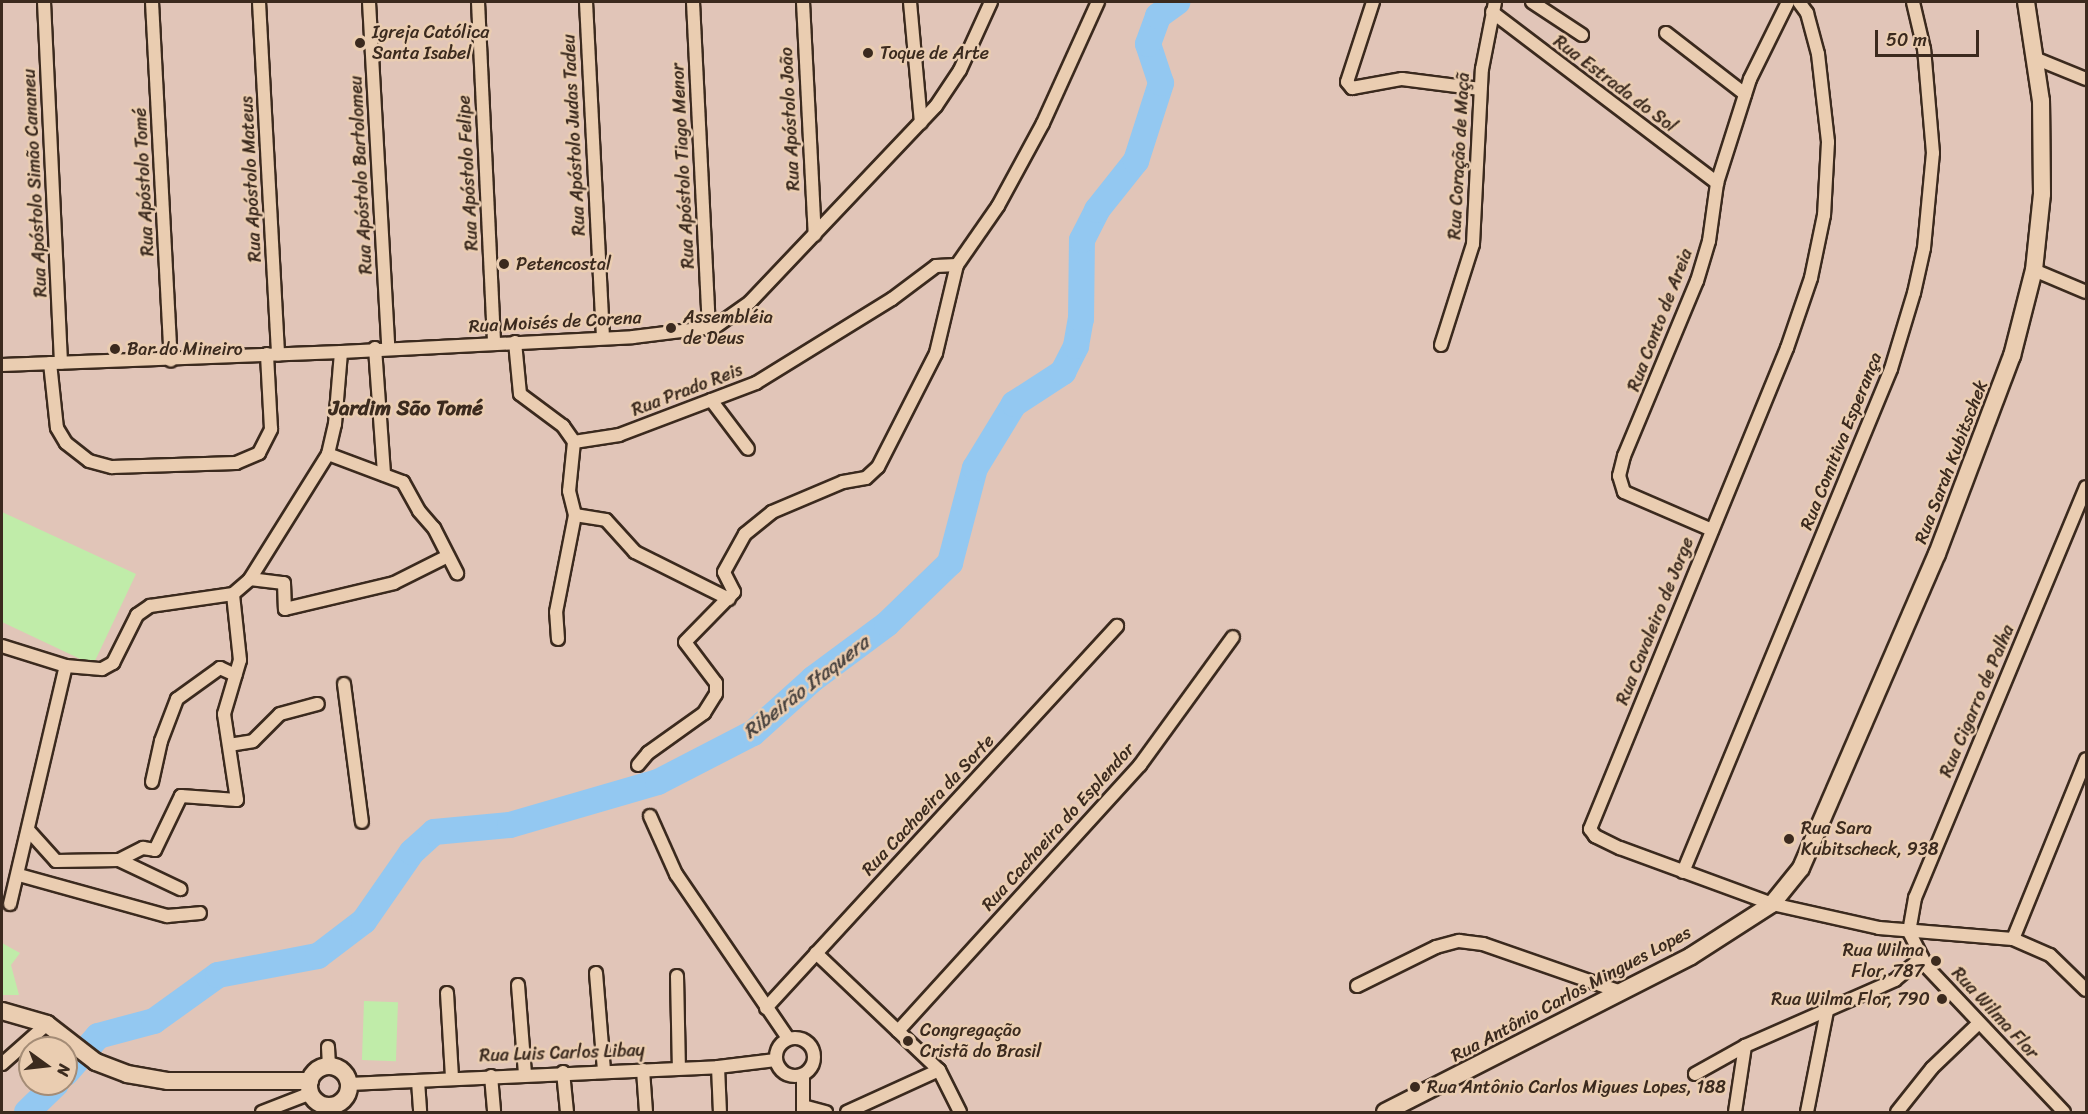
<!DOCTYPE html>
<html>
<head>
<meta charset="utf-8">
<style>
  body { margin:0 }
  #map { position:relative; width:2088px; height:1114px; overflow:hidden; background:#e1c5b8; font-family:Sriracha,sans-serif }
  div>[style] { position:absolute }
  [style*='--x'] { left:calc(var(--x)*1px); top:calc(var(--y)*1px); width:calc(var(--w)*1px); rotate:calc(var(--a)*1deg) }
  .green>* { inset:0; background:#c0eca9; transform-origin:0 0 }
  .river>* { height:26px; margin:-13px; padding:0 13px; transform-origin:13px; border-radius:13px; background:#93c8f1 }
  .roads { filter:drop-shadow(2px 0 #3b2a1e) drop-shadow(-2px 0 #3b2a1e) drop-shadow(0 2px #3b2a1e) drop-shadow(0 -2px #3b2a1e) }
  .street>* { height:12px; margin:-6px; padding:0 6px; transform-origin:6px; border-radius:6px; background:#eacdb1 }
  .street>.ring { margin:-6px; padding:0; box-sizing:content-box; background:none; border:12px solid #eacdb1; border-radius:50% }
  .secondary>* { height:16px; margin:-8px; padding:0 8px; transform-origin:8px; border-radius:8px; background:#eacdb1 }
  .secondary>.ring { margin:-8px; padding:0; box-sizing:content-box; background:none; border:16px solid #eacdb1; border-radius:50% }
  .dots>* { width:16px; height:16px; translate:-50% -50%; box-sizing:border-box; border:3px solid #eacdb1; border-radius:50% }
  span { translate:-50% -50%; white-space:nowrap; text-align:center; line-height:1.15; -webkit-text-stroke:5px #eacdb1; paint-order:stroke }
  .poi-label { font-size:18px; color:#3b2a1e }
  .left { translate:0 -50%; text-align:left }
  .right { translate:-100% -50%; text-align:right }
  .street-label { font-size:18px; color:#3b2a1e }
  .water-label { font-size:20px; color:#48423e; font-style:italic }
  .quarter-label { font-size:21px; color:#3b2a1e; font-weight:700 }
  .frame { position:absolute; inset:0; border:3px solid #3b2a1e; pointer-events:none }
  .north { position:absolute; left:18px; top:1036px; width:60px; height:60px; box-sizing:border-box; background:#eacdb1; border:2px solid #a48c76; border-radius:50%; rotate:105deg; font-size:16px; font-weight:700; line-height:24px; text-align:center; color:#3b2a1e }
  .north::after { content:''; display:block; margin:auto; width:21px; height:27px; background:#3b2a1e; clip-path:polygon(50% 0,100% 100%,50% 72%,0 100%) }
  .scale { position:absolute; left:1875px; top:30px; width:104px; height:27px; box-sizing:border-box; border:3px solid #3b2a1e; border-top:0; padding-left:8px; font-size:18px; line-height:21px; white-space:nowrap; color:#3b2a1e; -webkit-text-stroke:4px #eacdb1; paint-order:stroke }
</style>
</head>
<body>
<div id="map">
  <div class="green">
    <i style="clip-path:polygon(2px 512px,136px 574px,93px 665px,2px 622px)"></i>
    <i style="clip-path:polygon(2px 943px,20px 953px,11px 965px,19px 995px,2px 995px)"></i>
    <i style="left:364px;top:1001px;width:34px;height:59px;rotate:2deg"></i>
  </div>
  <div class="river">
    <i style="--x:66;--y:1073;--w:49;--a:-49.1"></i>
    <i style="--x:98;--y:1036;--w:58;--a:-15"></i>
    <i style="--x:154;--y:1021;--w:79;--a:-35.7"></i>
    <i style="--x:218;--y:975;--w:102;--a:-10.8"></i>
    <i style="--x:318;--y:956;--w:58;--a:-37.3"></i>
    <i style="--x:364;--y:921;--w:84;--a:-55.2"></i>
    <i style="--x:412;--y:852;--w:30;--a:-42"></i>
    <i style="--x:434;--y:832;--w:76;--a:-5.3"></i>
    <i style="--x:510;--y:825;--w:154;--a:-16.2"></i>
    <i style="--x:658;--y:782;--w:107;--a:-27.3"></i>
    <i style="--x:753;--y:733;--w:81;--a:-42"></i>
    <i style="--x:813;--y:679;--w:92;--a:-36.6"></i>
    <i style="--x:887;--y:624;--w:88;--a:-44.1"></i>
    <i style="--x:950;--y:563;--w:98;--a:-75.3"></i>
    <i style="--x:975;--y:468;--w:75;--a:-58.6"></i>
    <i style="--x:1014;--y:404;--w:59;--a:-33.1"></i>
    <i style="--x:1063;--y:372;--w:29;--a:-63"></i>
    <i style="--x:1076;--y:346;--w:27;--a:-80"></i>
    <i style="--x:1081;--y:319;--w:79;--a:-89.3"></i>
    <i style="--x:1082;--y:240;--w:34;--a:-63"></i>
    <i style="--x:1097;--y:210;--w:63;--a:-51.5"></i>
    <i style="--x:1136;--y:161;--w:82;--a:-72.2"></i>
    <i style="--x:1161;--y:83;--w:41;--a:-108.4"></i>
    <i style="--x:1148;--y:44;--w:30;--a:-70"></i>
    <i style="--x:1158;--y:16;--w:24;--a:-36"></i>
    <i style="--x:27;--y:1112;--w:40;--a:-44"></i>
  </div>
  <div class="roads">
    <div class="street">
      <i style="--x:44;--y:2;--w:361;--a:87.3"></i>
      <i style="--x:152;--y:2;--w:359;--a:87"></i>
      <i style="--x:259;--y:2;--w:353;--a:86.9"></i>
      <i style="--x:369;--y:2;--w:346;--a:86.8"></i>
      <i style="--x:478;--y:2;--w:341;--a:87.3"></i>
      <i style="--x:586;--y:2;--w:336;--a:87.1"></i>
      <i style="--x:693;--y:2;--w:327;--a:87.2"></i>
      <i style="--x:803;--y:2;--w:233;--a:87.1"></i>
      <i style="--x:910;--y:2;--w:121;--a:84.8"></i>
      <i style="--x:1373;--y:2;--w:84;--a:108"></i>
      <i style="--x:1347;--y:82;--w:8;--a:50"></i>
      <i style="--x:1352;--y:88;--w:51;--a:-10.2"></i>
      <i style="--x:1402;--y:79;--w:79;--a:7.3"></i>
      <i style="--x:1532;--y:2;--w:60;--a:33.4"></i>
      <i style="--x:1799;--y:2;--w:14;--a:54"></i>
      <i style="--x:1807;--y:13;--w:42;--a:75"></i>
      <i style="--x:1818;--y:54;--w:89;--a:83.5"></i>
      <i style="--x:1828;--y:142;--w:73;--a:93.1"></i>
      <i style="--x:1824;--y:215;--w:64;--a:101.7"></i>
      <i style="--x:1811;--y:278;--w:74;--a:108.9"></i>
      <i style="--x:1787;--y:348;--w:520;--a:112.27"></i>
      <i style="--x:1590;--y:829;--w:9;--a:54"></i>
      <i style="--x:1595;--y:836;--w:28;--a:26"></i>
      <i style="--x:1620;--y:848;--w:162;--a:20.2"></i>
      <i style="--x:1772;--y:904;--w:110;--a:12.6"></i>
      <i style="--x:1879;--y:928;--w:134;--a:4.7"></i>
      <i style="--x:2013;--y:939;--w:40;--a:23.4"></i>
      <i style="--x:2050;--y:955;--w:50;--a:44.2"></i>
      <i style="--x:1492;--y:12;--w:283;--a:37.2"></i>
      <i style="--x:1666;--y:33;--w:100;--a:37.7"></i>
      <i style="--x:2037;--y:59;--w:53;--a:22.2"></i>
      <i style="--x:2034;--y:270;--w:56;--a:22.9"></i>
      <i style="--x:515;--y:342;--w:52;--a:84.5"></i>
      <i style="--x:520;--y:394;--w:54;--a:36.7"></i>
      <i style="--x:563;--y:426;--w:19;--a:55"></i>
      <i style="--x:1441;--y:345;--w:106;--a:-72.4"></i>
      <i style="--x:1473;--y:244;--w:175;--a:-87.1"></i>
      <i style="--x:1482;--y:69;--w:68;--a:-79"></i>
      <i style="--x:375;--y:348;--w:127;--a:85.9"></i>
      <i style="--x:50;--y:363;--w:65;--a:83.9"></i>
      <i style="--x:57;--y:428;--w:17;--a:59"></i>
      <i style="--x:66;--y:443;--w:29;--a:38"></i>
      <i style="--x:89;--y:461;--w:24;--a:15"></i>
      <i style="--x:112;--y:467;--w:124;--a:-1.8"></i>
      <i style="--x:236;--y:463;--w:25;--a:-23"></i>
      <i style="--x:259;--y:453;--w:27;--a:-63"></i>
      <i style="--x:271;--y:429;--w:75;--a:-93.1"></i>
      <i style="--x:2;--y:365;--w:339;--a:-2.2"></i>
      <i style="--x:341;--y:352;--w:292;--a:-2.9"></i>
      <i style="--x:633;--y:337;--w:83;--a:-7"></i>
      <i style="--x:715;--y:327;--w:43;--a:-35.5"></i>
      <i style="--x:750;--y:302;--w:270;--a:-46.5"></i>
      <i style="--x:936;--y:106;--w:43;--a:-56.3"></i>
      <i style="--x:960;--y:70;--w:75;--a:-65.5"></i>
      <i style="--x:711;--y:400;--w:61;--a:52.9"></i>
      <i style="--x:574;--y:442;--w:46;--a:-8.8"></i>
      <i style="--x:619;--y:435;--w:147;--a:-20.8"></i>
      <i style="--x:756;--y:383;--w:160;--a:-31.7"></i>
      <i style="--x:892;--y:299;--w:55;--a:-36.9"></i>
      <i style="--x:936;--y:266;--w:21;--a:-3"></i>
      <i style="--x:574;--y:442;--w:49;--a:95.8"></i>
      <i style="--x:569;--y:491;--w:25;--a:76"></i>
      <i style="--x:575;--y:515;--w:31;--a:9"></i>
      <i style="--x:606;--y:520;--w:43;--a:47.8"></i>
      <i style="--x:635;--y:552;--w:105;--a:26.6"></i>
      <i style="--x:328;--y:454;--w:80;--a:20.5"></i>
      <i style="--x:403;--y:482;--w:33;--a:61"></i>
      <i style="--x:419;--y:511;--w:23;--a:49"></i>
      <i style="--x:434;--y:528;--w:51;--a:62.9"></i>
      <i style="--x:1712;--y:530;--w:96;--a:-156.6"></i>
      <i style="--x:1624;--y:492;--w:17;--a:-107"></i>
      <i style="--x:1619;--y:476;--w:21;--a:-76"></i>
      <i style="--x:1624;--y:456;--w:190;--a:-67.4"></i>
      <i style="--x:1697;--y:281;--w:42;--a:-73.3"></i>
      <i style="--x:1709;--y:241;--w:59;--a:-82.1"></i>
      <i style="--x:1717;--y:183;--w:109;--a:-72.4"></i>
      <i style="--x:1750;--y:79;--w:86;--a:-63.7"></i>
      <i style="--x:250;--y:579;--w:34;--a:7"></i>
      <i style="--x:284;--y:583;--w:26;--a:88"></i>
      <i style="--x:285;--y:609;--w:112;--a:-13.4"></i>
      <i style="--x:394;--y:583;--w:60;--a:-26.6"></i>
      <i style="--x:558;--y:639;--w:27;--a:-94"></i>
      <i style="--x:556;--y:612;--w:99;--a:-78.9"></i>
      <i style="--x:2;--y:646;--w:67;--a:17.4"></i>
      <i style="--x:66;--y:666;--w:36;--a:5"></i>
      <i style="--x:102;--y:669;--w:13;--a:-29"></i>
      <i style="--x:113;--y:663;--w:54;--a:-63.4"></i>
      <i style="--x:137;--y:615;--w:16;--a:-35"></i>
      <i style="--x:150;--y:606;--w:84;--a:-8.2"></i>
      <i style="--x:233;--y:594;--w:23;--a:-41"></i>
      <i style="--x:250;--y:579;--w:147;--a:-58"></i>
      <i style="--x:328;--y:454;--w:31;--a:-77"></i>
      <i style="--x:335;--y:424;--w:72;--a:-85.2"></i>
      <i style="--x:344;--y:684;--w:139;--a:82.6"></i>
      <i style="--x:229;--y:745;--w:24;--a:-9"></i>
      <i style="--x:253;--y:741;--w:38;--a:-45"></i>
      <i style="--x:280;--y:714;--w:39;--a:-15"></i>
      <i style="--x:638;--y:765;--w:16;--a:-50"></i>
      <i style="--x:648;--y:753;--w:69;--a:-35.5"></i>
      <i style="--x:704;--y:713;--w:22;--a:-58"></i>
      <i style="--x:716;--y:694;--w:11;--a:-90"></i>
      <i style="--x:716;--y:683;--w:51;--a:-127.1"></i>
      <i style="--x:685;--y:642;--w:70;--a:-45.6"></i>
      <i style="--x:734;--y:592;--w:22;--a:-117"></i>
      <i style="--x:724;--y:572;--w:43;--a:-61.1"></i>
      <i style="--x:745;--y:534;--w:35;--a:-39"></i>
      <i style="--x:772;--y:512;--w:77;--a:-22.9"></i>
      <i style="--x:843;--y:482;--w:23;--a:-10"></i>
      <i style="--x:866;--y:478;--w:16;--a:-43"></i>
      <i style="--x:878;--y:467;--w:128;--a:-63"></i>
      <i style="--x:936;--y:353;--w:90;--a:-76.6"></i>
      <i style="--x:957;--y:265;--w:72;--a:-55.2"></i>
      <i style="--x:998;--y:206;--w:94;--a:-61.5"></i>
      <i style="--x:1043;--y:123;--w:133;--a:-65.6"></i>
      <i style="--x:152;--y:782;--w:42;--a:-77.6"></i>
      <i style="--x:161;--y:741;--w:45;--a:-69.1"></i>
      <i style="--x:177;--y:699;--w:53;--a:-35.8"></i>
      <i style="--x:220;--y:668;--w:17;--a:25"></i>
      <i style="--x:650;--y:816;--w:64;--a:65.9"></i>
      <i style="--x:676;--y:874;--w:199;--a:55.7"></i>
      <i style="--x:30;--y:832;--w:39;--a:48"></i>
      <i style="--x:56;--y:861;--w:63;--a:-0.9"></i>
      <i style="--x:119;--y:860;--w:27;--a:-27"></i>
      <i style="--x:143;--y:848;--w:12;--a:9"></i>
      <i style="--x:155;--y:850;--w:60;--a:-64.3"></i>
      <i style="--x:181;--y:796;--w:56;--a:4.1"></i>
      <i style="--x:237;--y:800;--w:87;--a:-98.6"></i>
      <i style="--x:224;--y:714;--w:56;--a:-73.5"></i>
      <i style="--x:240;--y:660;--w:66;--a:-96.1"></i>
      <i style="--x:119;--y:860;--w:68;--a:25.4"></i>
      <i style="--x:1683;--y:872;--w:544;--a:-67.53"></i>
      <i style="--x:1891;--y:369;--w:79;--a:-73.2"></i>
      <i style="--x:1914;--y:293;--w:46;--a:-77.5"></i>
      <i style="--x:1924;--y:248;--w:95;--a:-84.6"></i>
      <i style="--x:1933;--y:153;--w:104;--a:-94.9"></i>
      <i style="--x:1924;--y:49;--w:48;--a:-103.2"></i>
      <i style="--x:19;--y:875;--w:154;--a:15.5"></i>
      <i style="--x:167;--y:916;--w:33;--a:-5"></i>
      <i style="--x:10;--y:904;--w:244;--a:-76.8"></i>
      <i style="--x:2013;--y:939;--w:194;--a:-67.9"></i>
      <i style="--x:816;--y:953;--w:170;--a:43.6"></i>
      <i style="--x:939;--y:1070;--w:47;--a:63.4"></i>
      <i style="--x:596;--y:973;--w:97;--a:85.3"></i>
      <i style="--x:677;--y:976;--w:92;--a:88.8"></i>
      <i style="--x:518;--y:985;--w:89;--a:85.5"></i>
      <i style="--x:1357;--y:986;--w:88;--a:-26.3"></i>
      <i style="--x:1436;--y:947;--w:24;--a:-15"></i>
      <i style="--x:1459;--y:941;--w:24;--a:7"></i>
      <i style="--x:1483;--y:944;--w:146;--a:19.2"></i>
      <i style="--x:447;--y:993;--w:84;--a:86.6"></i>
      <i style="--x:766;--y:1008;--w:519;--a:-47.42"></i>
      <i style="--x:898;--y:1031;--w:360;--a:-47.7"></i>
      <i style="--x:1140;--y:765;--w:158;--a:-54"></i>
      <i class="ring" style="left:776px;top:1038px;width:26px;height:26px"></i>
      <i style="--x:328;--y:1047;--w:19;--a:87"></i>
      <i style="--x:2;--y:1064;--w:60;--a:-41.6"></i>
      <i style="--x:718;--y:1067;--w:45;--a:87.5"></i>
      <i style="--x:643;--y:1070;--w:42;--a:85.9"></i>
      <i style="--x:563;--y:1072;--w:40;--a:84.3"></i>
      <i style="--x:1695;--y:1074;--w:57;--a:-29.2"></i>
      <i style="--x:1745;--y:1046;--w:164;--a:-23.7"></i>
      <i style="--x:1895;--y:980;--w:34;--a:-40"></i>
      <i style="--x:803;--y:1075;--w:37;--a:90"></i>
      <i style="--x:491;--y:1076;--w:36;--a:85"></i>
      <i style="--x:418;--y:1081;--w:31;--a:86"></i>
      <i style="--x:349;--y:1084;--w:369;--a:-2.6"></i>
      <i style="--x:718;--y:1067;--w:58;--a:-6.9"></i>
      <i style="--x:803;--y:1106;--w:24;--a:15"></i>
      <i style="--x:262;--y:1112;--w:53;--a:-21.2"></i>
      <i style="--x:847;--y:1112;--w:101;--a:-24.5"></i>
      <i style="--x:1735;--y:1112;--w:67;--a:-81.4"></i>
      <i style="--x:1807;--y:1112;--w:103;--a:-78.8"></i>
      <i style="--x:1897;--y:1112;--w:56;--a:-51.5"></i>
      <i style="--x:1932;--y:1068;--w:65;--a:-43.8"></i>
      <i style="--x:2064;--y:1112;--w:199;--a:-133.4"></i>
      <i style="--x:1927;--y:967;--w:39;--a:-117"></i>
      <i style="--x:1909;--y:932;--w:35;--a:-80"></i>
      <i style="--x:1915;--y:898;--w:445;--a:-67.4"></i>
    </div>
    <div class="secondary">
      <i style="--x:2;--y:1011;--w:47;--a:16.1"></i>
      <i style="--x:47;--y:1024;--w:62;--a:37.8"></i>
      <i style="--x:96;--y:1062;--w:33;--a:21"></i>
      <i style="--x:127;--y:1074;--w:42;--a:9.7"></i>
      <i style="--x:168;--y:1081;--w:142;--a:0"></i>
      <i class="ring" style="left:309px;top:1066px;width:24px;height:24px"></i>
      <i style="--x:1385;--y:1112;--w:343;--a:-27"></i>
      <i style="--x:1691;--y:956;--w:96;--a:-32.7"></i>
      <i style="--x:1772;--y:904;--w:46;--a:-51.1"></i>
      <i style="--x:1801;--y:868;--w:342;--a:-66.6"></i>
      <i style="--x:1937;--y:554;--w:212;--a:-69.3"></i>
      <i style="--x:2012;--y:356;--w:89;--a:-75.7"></i>
      <i style="--x:2034;--y:270;--w:76;--a:-84"></i>
      <i style="--x:2042;--y:194;--w:93;--a:-90.6"></i>
      <i style="--x:2041;--y:101;--w:100;--a:-98.6"></i>
    </div>
  </div>
  <div class="dots">
    <i style="left:360px;top:43px;background:#3b2a1e"></i>
    <i style="left:868px;top:53px;background:#3b2a1e"></i>
    <i style="left:504px;top:264px;background:#3b2a1e"></i>
    <i style="left:671px;top:328px;background:#3b2a1e"></i>
    <i style="left:115px;top:349px;background:#3b2a1e"></i>
    <i style="left:1789px;top:839px;background:#3b2a1e"></i>
    <i style="left:1936px;top:961px;background:#3b2a1e"></i>
    <i style="left:1942px;top:999px;background:#3b2a1e"></i>
    <i style="left:908px;top:1041px;background:#3b2a1e"></i>
    <i style="left:1415px;top:1087px;background:#3b2a1e"></i>
  </div>
  <div class="poi-label">
    <span class="left" style="left:372px;top:43px">Igreja Católica<br>Santa Isabel</span>
    <span class="left" style="left:880px;top:53px">Toque de Arte</span>
    <span class="left" style="left:516px;top:264px">Petencostal</span>
    <span class="left" style="left:683px;top:328px">Assembléia<br>de Deus</span>
    <span class="left" style="left:127px;top:349px">Bar do Mineiro</span>
    <span class="left" style="left:1801px;top:839px">Rua Sara<br>Kubitscheck, 938</span>
    <span class="right" style="left:1924px;top:961px">Rua Wilma<br>Flor, 787</span>
    <span class="right" style="left:1930px;top:999px">Rua Wilma Flor, 790</span>
    <span class="left" style="left:920px;top:1041px">Congregação<br>Cristã do Brasil</span>
    <span class="left" style="left:1427px;top:1087px">Rua Antônio Carlos Migues Lopes, 188</span>
  </div>
  <div class="street-label">
    <span style="left:1615px;top:84px;rotate:37deg">Rua Estrada do Sol</span>
    <span style="left:790px;top:119px;rotate:-93deg">Rua Apóstolo João</span>
    <span style="left:574px;top:135px;rotate:-93deg">Rua Apóstolo Judas Tadeu</span>
    <span style="left:1459px;top:156px;rotate:-87deg">Rua Coração de Maçã</span>
    <span style="left:683px;top:166px;rotate:-93deg">Rua Apóstolo Tiago Menor</span>
    <span style="left:468px;top:173px;rotate:-93deg">Rua Apóstolo Felipe</span>
    <span style="left:361px;top:175px;rotate:-93deg">Rua Apóstolo Bartolomeu</span>
    <span style="left:251px;top:179px;rotate:-93deg">Rua Apóstolo Mateus</span>
    <span style="left:144px;top:182px;rotate:-93deg">Rua Apóstolo Tomé</span>
    <span style="left:35px;top:183px;rotate:-93deg">Rua Apóstolo Simão Cananeu</span>
    <span style="left:1660px;top:320px;rotate:-69deg">Rua Conto de Areia</span>
    <span style="left:555px;top:322px;rotate:-3deg">Rua Moisés de Corena</span>
    <span style="left:687px;top:390px;rotate:-21deg">Rua Prado Reis</span>
    <span style="left:1841px;top:441px;rotate:-68deg">Rua Comitiva Esperança</span>
    <span style="left:1951px;top:462px;rotate:-69deg">Rua Sarah Kubitschek</span>
    <span style="left:1655px;top:621px;rotate:-68deg">Rua Cavaleiro de Jorge</span>
    <span style="left:1977px;top:701px;rotate:-67deg">Rua Cigarro de Palha</span>
    <span style="left:928px;top:805px;rotate:-47deg">Rua Cachoeira da Sorte</span>
    <span style="left:1058px;top:827px;rotate:-48deg">Rua Cachoeira do Esplendor</span>
    <span style="left:1571px;top:994px;rotate:-28deg">Rua Antônio Carlos Mingues Lopes</span>
    <span style="left:1995px;top:1013px;rotate:47deg">Rua Wilma Flor</span>
    <span style="left:562px;top:1053px;rotate:-2deg">Rua Luis Carlos Libay</span>
  </div>
  <div class="water-label">
    <span style="left:806px;top:687px;rotate:-38deg">Ribeirão Itaquera</span>
  </div>
  <div class="quarter-label">
    <span style="left:406px;top:408px">Jardim São Tomé</span>
  </div>
  <div class="frame"></div>
  <div class="north">N</div>
  <div class="scale">50 m</div>
</div>
</body>
</html>
